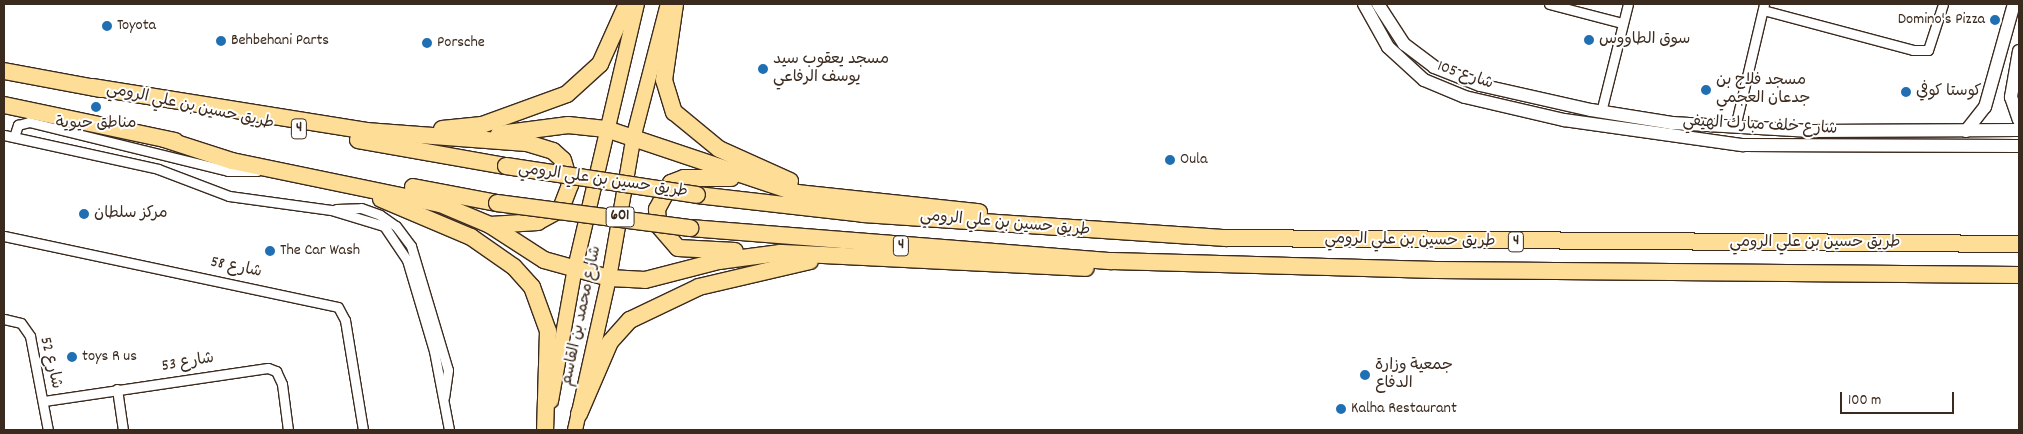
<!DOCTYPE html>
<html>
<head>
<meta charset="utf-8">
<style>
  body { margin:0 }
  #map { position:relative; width:2023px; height:434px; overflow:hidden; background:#fff; font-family:Dekko,"Playpen Sans Arabic",sans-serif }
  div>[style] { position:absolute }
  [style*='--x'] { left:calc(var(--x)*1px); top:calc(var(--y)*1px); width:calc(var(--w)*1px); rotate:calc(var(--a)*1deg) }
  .roads { filter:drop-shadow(1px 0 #3b2a1e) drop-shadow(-1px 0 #3b2a1e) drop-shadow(0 1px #3b2a1e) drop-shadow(0 -1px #3b2a1e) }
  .street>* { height:9px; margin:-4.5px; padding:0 4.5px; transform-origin:4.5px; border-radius:4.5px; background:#fff }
  .secondary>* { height:12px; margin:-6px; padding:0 6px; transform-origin:6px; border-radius:6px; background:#fff }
  .primary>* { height:14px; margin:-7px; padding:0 7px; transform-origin:7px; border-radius:7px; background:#fedd96 }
  .highway>* { height:16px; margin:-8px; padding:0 8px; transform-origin:8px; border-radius:8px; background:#fedd96 }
  .bridges { filter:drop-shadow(1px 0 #3b2a1e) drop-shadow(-1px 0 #3b2a1e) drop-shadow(0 1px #3b2a1e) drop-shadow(0 -1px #3b2a1e) }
  .highway-bridge>* { height:16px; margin:-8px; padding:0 8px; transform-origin:8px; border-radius:8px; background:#fedd96 }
  .dots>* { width:14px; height:14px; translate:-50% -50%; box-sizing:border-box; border:2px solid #fff; border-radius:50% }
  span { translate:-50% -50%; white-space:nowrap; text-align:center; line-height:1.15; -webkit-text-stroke:4px #fff; paint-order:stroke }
  .shield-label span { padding:1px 4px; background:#fff; border:1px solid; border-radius:4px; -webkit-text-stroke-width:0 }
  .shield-label { font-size:15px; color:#3b2a1e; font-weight:700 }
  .poi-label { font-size:16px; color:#3b2a1e }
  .right { translate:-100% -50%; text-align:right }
  .left { translate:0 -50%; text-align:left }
  .street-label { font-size:16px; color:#3b2a1e }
  .frame { position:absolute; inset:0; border:5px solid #3b2a1e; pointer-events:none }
  .scale { position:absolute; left:1840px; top:392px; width:114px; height:22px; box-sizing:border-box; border:2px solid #3b2a1e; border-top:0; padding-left:6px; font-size:15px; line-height:18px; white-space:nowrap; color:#3b2a1e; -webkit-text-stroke:4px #fff; paint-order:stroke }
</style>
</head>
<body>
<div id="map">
  <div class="roads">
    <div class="street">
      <i style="--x:1549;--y:4;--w:75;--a:14.6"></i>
      <i style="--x:1763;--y:10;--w:155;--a:14.9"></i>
      <i style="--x:1913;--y:50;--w:15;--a:0"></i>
      <i style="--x:1928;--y:50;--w:48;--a:-71.9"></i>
      <i style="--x:1601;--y:112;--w:111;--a:-76"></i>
      <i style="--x:1735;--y:127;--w:126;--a:-76.7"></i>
      <i style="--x:4;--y:135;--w:158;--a:12.4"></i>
      <i style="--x:158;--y:169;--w:76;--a:20.8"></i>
      <i style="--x:229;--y:196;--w:103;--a:7.8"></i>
      <i style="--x:331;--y:210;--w:55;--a:16.8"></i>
      <i style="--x:384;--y:226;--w:41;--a:55.9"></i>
      <i style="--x:407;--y:260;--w:95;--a:73.5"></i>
      <i style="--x:434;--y:351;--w:80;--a:79.2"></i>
      <i style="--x:14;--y:137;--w:13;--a:-72"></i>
      <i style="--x:18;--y:125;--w:11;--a:-15"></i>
      <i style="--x:29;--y:122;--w:205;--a:13.8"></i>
      <i style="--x:228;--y:171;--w:29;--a:0"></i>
      <i style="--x:336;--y:209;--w:25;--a:-2"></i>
      <i style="--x:361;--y:208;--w:20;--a:20"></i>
      <i style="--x:380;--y:215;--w:19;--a:35"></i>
      <i style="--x:396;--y:226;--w:25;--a:53"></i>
      <i style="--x:411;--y:246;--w:129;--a:73.4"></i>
      <i style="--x:448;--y:370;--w:27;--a:98"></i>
      <i style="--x:4;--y:236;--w:341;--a:12"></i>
      <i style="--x:338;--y:307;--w:15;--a:62"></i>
      <i style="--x:345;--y:320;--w:111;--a:80.7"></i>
      <i style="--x:4;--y:319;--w:17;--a:13"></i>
      <i style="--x:21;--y:323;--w:16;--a:55"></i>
      <i style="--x:30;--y:336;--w:96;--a:79.2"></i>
      <i style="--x:117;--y:389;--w:41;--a:81.7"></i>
      <i style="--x:44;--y:401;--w:226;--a:-8.4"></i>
      <i style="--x:268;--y:368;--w:9;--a:21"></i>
      <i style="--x:276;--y:371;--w:14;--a:65"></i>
      <i style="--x:282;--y:384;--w:46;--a:82.6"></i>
    </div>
    <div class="secondary">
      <i style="--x:1364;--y:4;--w:49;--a:60.8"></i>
      <i style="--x:1388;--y:47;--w:49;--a:42.5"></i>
      <i style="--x:1424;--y:80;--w:44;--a:22.5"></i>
      <i style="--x:1465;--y:97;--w:102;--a:13.1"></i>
      <i style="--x:1564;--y:120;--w:181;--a:8"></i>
      <i style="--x:1743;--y:145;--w:276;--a:0.2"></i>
      <i style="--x:1378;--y:4;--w:48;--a:57"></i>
      <i style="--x:1404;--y:44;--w:38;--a:37"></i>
      <i style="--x:1434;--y:67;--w:49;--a:21.4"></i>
      <i style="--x:1480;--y:85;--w:114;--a:12.7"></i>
      <i style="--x:1591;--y:110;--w:82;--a:9.1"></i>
      <i style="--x:1672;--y:123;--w:139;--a:3.3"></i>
      <i style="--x:1811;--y:131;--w:208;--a:-0.3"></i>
      <i style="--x:2019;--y:51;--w:47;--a:99.9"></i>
      <i style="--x:2011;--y:97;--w:24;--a:71"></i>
      <i style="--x:1966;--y:131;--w:31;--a:-52"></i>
      <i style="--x:1985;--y:107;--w:107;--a:-74.3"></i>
    </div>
    <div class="primary">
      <i style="--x:551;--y:401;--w:135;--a:-79.8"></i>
      <i style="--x:575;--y:268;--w:271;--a:-76.8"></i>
      <i style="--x:575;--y:430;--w:156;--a:-77.4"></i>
      <i style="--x:609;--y:278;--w:145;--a:-80.1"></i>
      <i style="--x:634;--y:135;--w:135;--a:-75.5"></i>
    </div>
    <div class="highway">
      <i style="--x:675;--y:4;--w:77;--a:98.2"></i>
      <i style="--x:664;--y:80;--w:34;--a:73"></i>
      <i style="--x:674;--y:112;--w:58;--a:39.4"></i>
      <i style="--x:719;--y:149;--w:78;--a:24.3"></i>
      <i style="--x:4;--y:71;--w:99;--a:10.5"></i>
      <i style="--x:92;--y:87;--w:278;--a:9.1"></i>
      <i style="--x:366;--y:131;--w:161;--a:4.3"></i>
      <i style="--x:527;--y:143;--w:27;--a:17"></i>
      <i style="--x:553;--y:151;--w:13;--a:42"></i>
      <i style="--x:563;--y:160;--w:26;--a:74"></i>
      <i style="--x:570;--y:185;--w:26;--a:111"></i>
      <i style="--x:561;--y:209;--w:26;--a:151"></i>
      <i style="--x:538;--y:222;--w:48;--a:176.4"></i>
      <i style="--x:4;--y:105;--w:175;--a:11.9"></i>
      <i style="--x:442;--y:129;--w:40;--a:-5.7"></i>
      <i style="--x:482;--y:125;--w:90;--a:-20"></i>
      <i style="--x:567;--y:94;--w:45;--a:-42.3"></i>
      <i style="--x:600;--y:64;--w:66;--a:-65.8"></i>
      <i style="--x:499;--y:134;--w:70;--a:-7.4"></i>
      <i style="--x:568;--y:125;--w:38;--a:6"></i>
      <i style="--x:606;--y:129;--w:201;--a:18.5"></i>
      <i style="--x:797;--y:193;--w:183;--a:6"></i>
      <i style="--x:164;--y:139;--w:71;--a:17.9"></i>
      <i style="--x:232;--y:161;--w:212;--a:11.7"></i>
      <i style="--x:440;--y:204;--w:54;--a:22.8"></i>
      <i style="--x:490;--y:225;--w:64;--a:32.9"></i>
      <i style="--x:544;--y:260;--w:67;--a:15.5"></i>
      <i style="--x:609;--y:278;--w:36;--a:3"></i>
      <i style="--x:645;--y:280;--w:76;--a:-14.4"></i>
      <i style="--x:719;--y:261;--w:62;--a:-7.5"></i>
      <i style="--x:780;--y:253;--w:306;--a:2.8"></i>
      <i style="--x:358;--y:140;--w:150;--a:10"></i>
      <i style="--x:731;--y:178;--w:47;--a:180"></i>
      <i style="--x:684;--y:178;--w:14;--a:159"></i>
      <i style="--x:671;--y:183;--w:30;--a:118"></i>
      <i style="--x:657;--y:209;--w:16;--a:86"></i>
      <i style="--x:658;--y:225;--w:30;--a:49"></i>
      <i style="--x:678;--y:248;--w:57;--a:3"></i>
      <i style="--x:413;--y:187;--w:86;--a:10.8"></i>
      <i style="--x:697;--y:195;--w:167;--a:6.5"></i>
      <i style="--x:863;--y:214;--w:364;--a:3.8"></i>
      <i style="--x:1226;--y:238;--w:793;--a:0.43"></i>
      <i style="--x:381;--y:199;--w:98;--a:22.9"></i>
      <i style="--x:471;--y:237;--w:52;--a:34.9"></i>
      <i style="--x:514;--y:267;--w:27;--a:48"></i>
      <i style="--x:532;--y:287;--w:47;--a:70"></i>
      <i style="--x:548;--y:331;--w:99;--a:91.7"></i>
      <i style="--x:690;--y:228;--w:423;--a:4.5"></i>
      <i style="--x:1112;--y:261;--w:324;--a:1.6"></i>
      <i style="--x:1436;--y:270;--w:583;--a:0.49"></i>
      <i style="--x:579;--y:414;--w:78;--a:-66.7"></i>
      <i style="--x:610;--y:342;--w:30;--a:-48"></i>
      <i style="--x:630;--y:320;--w:76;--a:-25.6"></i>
      <i style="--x:699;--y:287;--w:114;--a:-13.2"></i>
    </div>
  </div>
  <div class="bridges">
    <div class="highway-bridge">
      <i style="--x:506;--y:166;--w:193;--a:8.6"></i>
      <i style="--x:497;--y:203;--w:195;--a:7.4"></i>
    </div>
  </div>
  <div class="dots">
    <i style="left:1995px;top:20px;background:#1f6fb2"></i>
    <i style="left:107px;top:26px;background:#1f6fb2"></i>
    <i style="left:1589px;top:40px;background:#1f6fb2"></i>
    <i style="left:221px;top:41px;background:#1f6fb2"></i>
    <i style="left:427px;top:43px;background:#1f6fb2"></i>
    <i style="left:763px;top:69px;background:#1f6fb2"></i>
    <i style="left:1706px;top:90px;background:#1f6fb2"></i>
    <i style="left:1906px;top:92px;background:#1f6fb2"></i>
    <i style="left:96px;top:107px;background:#1f6fb2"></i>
    <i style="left:1170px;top:160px;background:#1f6fb2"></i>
    <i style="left:84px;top:214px;background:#1f6fb2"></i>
    <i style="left:270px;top:251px;background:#1f6fb2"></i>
    <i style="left:72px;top:357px;background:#1f6fb2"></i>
    <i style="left:1365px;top:375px;background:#1f6fb2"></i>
    <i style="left:1341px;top:409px;background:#1f6fb2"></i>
  </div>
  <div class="shield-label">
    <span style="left:299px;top:129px">4</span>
    <span style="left:620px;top:217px">601</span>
    <span style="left:1516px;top:242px">4</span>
    <span style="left:901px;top:246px">4</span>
  </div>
  <div class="poi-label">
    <span class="right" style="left:1985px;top:20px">Domino's Pizza</span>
    <span class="left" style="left:117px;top:26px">Toyota</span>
    <span class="left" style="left:1599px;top:40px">سوق الطاووس</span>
    <span class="left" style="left:231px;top:41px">Behbehani Parts</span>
    <span class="left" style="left:437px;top:43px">Porsche</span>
    <span class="left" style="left:773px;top:69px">مسجد يعقوب سيد<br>يوسف الرفاعي</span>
    <span class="left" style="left:1716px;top:90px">مسجد فلاح بن<br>جدعان العجمي</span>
    <span class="left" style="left:1916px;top:92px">كوستا كوفي</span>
    <span style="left:96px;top:124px">مناطق حيوية</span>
    <span class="left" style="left:1180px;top:160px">Oula</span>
    <span class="left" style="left:94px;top:214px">مركز سلطان</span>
    <span class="left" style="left:280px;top:251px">The Car Wash</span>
    <span class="left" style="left:82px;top:357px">toys R us</span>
    <span class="left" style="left:1375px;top:375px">جمعية وزارة<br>الدفاع</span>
    <span class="left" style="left:1351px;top:409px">Kalha Restaurant</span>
  </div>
  <div class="street-label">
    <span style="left:1465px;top:76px;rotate:19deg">شارع 105</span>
    <span style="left:190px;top:107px;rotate:12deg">طريق حسين بن علي الرومي</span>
    <span style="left:1760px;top:126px;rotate:3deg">شارع خلف مبارك الهيفي</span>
    <span style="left:603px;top:181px;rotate:8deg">طريق حسين بن علي الرومي</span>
    <span style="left:1005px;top:224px;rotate:5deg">طريق حسين بن علي الرومي</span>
    <span style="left:1410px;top:241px;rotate:1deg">طريق حسين بن علي الرومي</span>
    <span style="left:1815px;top:243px">طريق حسين بن علي الرومي</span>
    <span style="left:236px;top:268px;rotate:12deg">شارع 58</span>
    <span style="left:582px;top:316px;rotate:-78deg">شارع محمد بن القاسم</span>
    <span style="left:50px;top:363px;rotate:77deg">شارع 52</span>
    <span style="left:188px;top:363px;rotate:-9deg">شارع 53</span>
  </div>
  <div class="frame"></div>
  <div class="scale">100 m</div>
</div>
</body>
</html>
